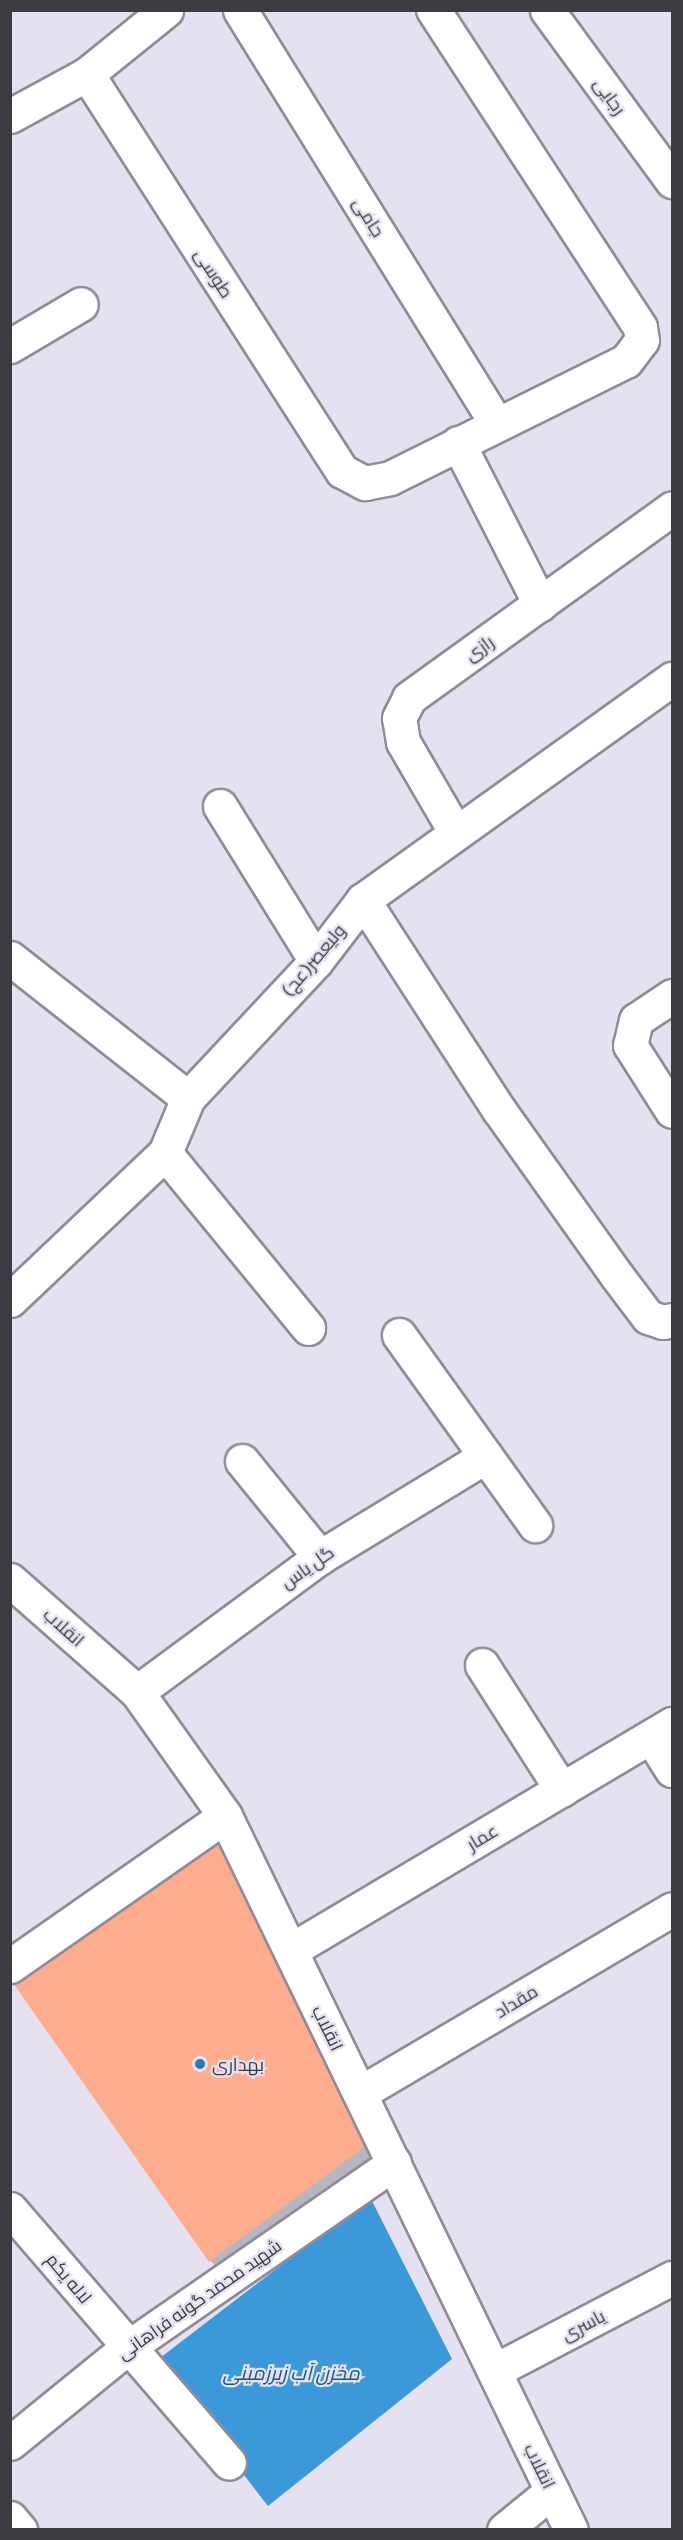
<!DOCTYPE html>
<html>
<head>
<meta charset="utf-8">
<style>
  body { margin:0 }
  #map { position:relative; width:683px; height:2540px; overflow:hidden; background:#e6e1f0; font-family:Commissioner,Cairo,sans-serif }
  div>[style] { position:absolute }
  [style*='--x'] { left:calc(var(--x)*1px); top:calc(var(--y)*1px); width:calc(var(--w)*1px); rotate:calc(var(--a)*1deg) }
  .water>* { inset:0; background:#3b98d9 }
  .shadow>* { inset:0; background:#0003 }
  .building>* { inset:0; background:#fdad8e }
  .roads { filter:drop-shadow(2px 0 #908b99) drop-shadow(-2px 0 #908b99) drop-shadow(0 2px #908b99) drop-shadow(0 -2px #908b99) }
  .minor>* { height:33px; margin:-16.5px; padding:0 16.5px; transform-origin:16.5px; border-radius:16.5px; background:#fff }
  .dots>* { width:16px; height:16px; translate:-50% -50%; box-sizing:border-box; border:3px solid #e6e1f0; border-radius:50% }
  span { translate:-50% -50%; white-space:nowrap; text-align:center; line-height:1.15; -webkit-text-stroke:4.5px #e6e1f0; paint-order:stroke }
  .street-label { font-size:18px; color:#3d3b41 }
  .poi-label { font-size:18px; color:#3d3b41 }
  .left { translate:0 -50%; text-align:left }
  .water-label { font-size:20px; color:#195a86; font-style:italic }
  .frame { position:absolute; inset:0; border:12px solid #3d3b41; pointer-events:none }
</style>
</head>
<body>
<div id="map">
  <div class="water">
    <i style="clip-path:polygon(370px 2197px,452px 2359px,268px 2506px,156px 2361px)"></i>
  </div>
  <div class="shadow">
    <i style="clip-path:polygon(245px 1862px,389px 2168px,233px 2284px,211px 2261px,16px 1983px)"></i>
  </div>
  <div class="building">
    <i style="clip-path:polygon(223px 1838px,367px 2145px,209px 2262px,13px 1983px)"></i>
  </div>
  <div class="roads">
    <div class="minor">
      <i style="--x:240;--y:10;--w:487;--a:58.2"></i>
      <i style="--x:547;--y:10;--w:212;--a:53.8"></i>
      <i style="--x:87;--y:74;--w:472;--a:57.3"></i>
      <i style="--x:342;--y:471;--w:26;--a:28"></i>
      <i style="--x:365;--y:483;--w:25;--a:-11"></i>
      <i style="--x:390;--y:478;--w:263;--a:-26.4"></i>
      <i style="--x:626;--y:361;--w:26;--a:-53"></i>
      <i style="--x:642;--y:340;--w:13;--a:-99"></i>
      <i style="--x:640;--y:327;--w:379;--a:-123.1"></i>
      <i style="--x:10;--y:116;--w:88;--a:-28.6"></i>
      <i style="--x:87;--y:74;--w:102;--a:-39"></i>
      <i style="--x:10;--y:346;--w:82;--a:-30.6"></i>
      <i style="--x:458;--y:443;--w:181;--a:63"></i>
      <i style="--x:220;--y:806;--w:182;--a:58.2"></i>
      <i style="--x:456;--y:833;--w:105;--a:-120.2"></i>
      <i style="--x:403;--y:742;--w:24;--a:-99"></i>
      <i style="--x:399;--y:718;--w:22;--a:-63"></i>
      <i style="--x:409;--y:698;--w:324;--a:-35.8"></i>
      <i style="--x:363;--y:900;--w:250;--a:57.1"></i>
      <i style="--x:499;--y:1110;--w:204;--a:54.6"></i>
      <i style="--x:617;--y:1276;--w:51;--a:52.9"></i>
      <i style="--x:648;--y:1317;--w:16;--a:18"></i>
      <i style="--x:663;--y:1322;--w:9;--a:-13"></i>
      <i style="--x:10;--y:958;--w:226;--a:38.2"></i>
      <i style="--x:672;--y:996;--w:43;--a:146.3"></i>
      <i style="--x:636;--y:1020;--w:26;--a:103"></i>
      <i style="--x:630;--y:1045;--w:78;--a:57.5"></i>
      <i style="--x:165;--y:1153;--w:226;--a:50.7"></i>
      <i style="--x:10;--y:1300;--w:214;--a:-43.5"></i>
      <i style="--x:165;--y:1153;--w:60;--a:-67.3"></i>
      <i style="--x:188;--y:1098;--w:187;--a:-46.9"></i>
      <i style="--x:316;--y:961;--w:77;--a:-52.4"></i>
      <i style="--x:363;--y:900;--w:380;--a:-35.6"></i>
      <i style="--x:399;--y:1335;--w:234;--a:54.4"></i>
      <i style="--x:242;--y:1461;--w:124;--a:50.9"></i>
      <i style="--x:10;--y:1580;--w:169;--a:41.4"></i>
      <i style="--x:137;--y:1692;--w:152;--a:54.6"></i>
      <i style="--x:225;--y:1816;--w:793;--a:64.15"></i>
      <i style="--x:482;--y:1665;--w:148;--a:57.4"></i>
      <i style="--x:137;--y:1692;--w:227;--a:-36.4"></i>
      <i style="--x:320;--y:1557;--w:194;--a:-31.3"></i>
      <i style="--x:651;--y:1737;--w:39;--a:58"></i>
      <i style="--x:291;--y:1950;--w:443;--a:-30.7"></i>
      <i style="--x:10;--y:1966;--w:262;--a:-34.9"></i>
      <i style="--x:360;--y:2093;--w:362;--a:-30.5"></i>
      <i style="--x:10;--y:2209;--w:335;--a:49.2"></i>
      <i style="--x:494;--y:2371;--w:201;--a:-27.6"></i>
      <i style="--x:10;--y:2443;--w:151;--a:-39.1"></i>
      <i style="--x:127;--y:2348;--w:325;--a:-34.7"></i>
      <i style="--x:10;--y:2518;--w:16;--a:50"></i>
      <i style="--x:504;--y:2530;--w:62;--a:-39.1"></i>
    </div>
  </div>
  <div class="dots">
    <i style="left:200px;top:2064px;background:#237eac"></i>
  </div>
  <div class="street-label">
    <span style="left:610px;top:96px;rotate:54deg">رجایی</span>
    <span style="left:369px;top:217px;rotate:58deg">جامی</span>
    <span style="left:214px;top:273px;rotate:57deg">طوسی</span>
    <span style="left:479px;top:648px;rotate:-36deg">رازی</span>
    <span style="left:313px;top:960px;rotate:-50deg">ولیعصر(عج)</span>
    <span style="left:307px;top:1567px;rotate:-35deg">گل یاس</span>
    <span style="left:64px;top:1627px;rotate:42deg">انقلاب</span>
    <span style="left:482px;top:1837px;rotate:-31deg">عمار</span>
    <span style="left:516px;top:2001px;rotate:-31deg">مقداد</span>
    <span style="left:328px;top:2028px;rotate:64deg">انقلاب</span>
    <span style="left:69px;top:2278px;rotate:50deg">لاله یکم</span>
    <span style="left:199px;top:2299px;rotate:-35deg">شهید محمد گونه فراهانی</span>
    <span style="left:583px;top:2325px;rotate:-28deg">یاسری</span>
    <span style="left:540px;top:2466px;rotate:64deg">انقلاب</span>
  </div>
  <div class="poi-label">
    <span class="left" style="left:212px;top:2064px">بهداری</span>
  </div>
  <div class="water-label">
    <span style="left:291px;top:2372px">مخزن آب زیرزمینی</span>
  </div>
  <div class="frame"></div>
</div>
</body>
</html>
